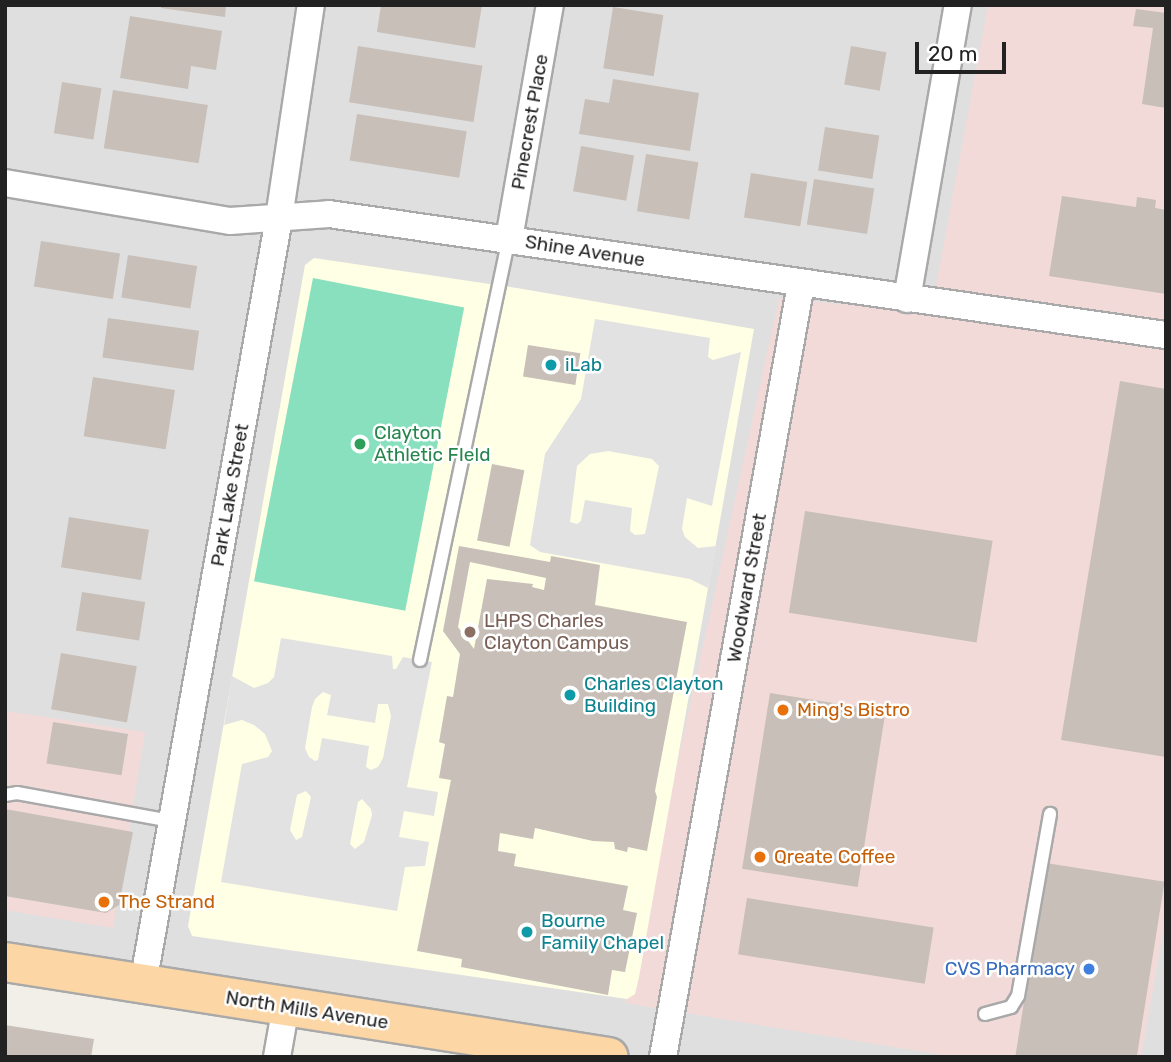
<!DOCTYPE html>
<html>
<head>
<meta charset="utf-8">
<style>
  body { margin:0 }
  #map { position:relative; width:1171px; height:1062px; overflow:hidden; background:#f2efe9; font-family:Rubik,sans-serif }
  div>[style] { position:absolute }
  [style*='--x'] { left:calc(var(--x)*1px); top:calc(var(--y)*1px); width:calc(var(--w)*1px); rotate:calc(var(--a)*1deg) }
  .residential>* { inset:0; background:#e0dfdf }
  .commercial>* { inset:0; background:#f2dad9 }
  .education>* { inset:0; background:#ffffe5 }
  .pitch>* { inset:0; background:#88e0be; transform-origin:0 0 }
  .parking>* { inset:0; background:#e2e2e2 }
  .building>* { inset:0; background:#c7bfb8; transform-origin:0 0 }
  .roads { filter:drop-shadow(2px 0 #a9a9a9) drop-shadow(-2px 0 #a9a9a9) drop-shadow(0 2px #a9a9a9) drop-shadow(0 -2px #a9a9a9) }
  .service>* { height:12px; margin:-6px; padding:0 6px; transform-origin:6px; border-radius:6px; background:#fff }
  .minor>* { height:26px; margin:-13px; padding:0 13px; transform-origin:13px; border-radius:13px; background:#fff }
  .primary>* { height:38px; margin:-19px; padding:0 19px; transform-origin:19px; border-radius:19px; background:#fcd6a4 }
  .dots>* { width:19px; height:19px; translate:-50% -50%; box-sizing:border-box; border:4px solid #fff; border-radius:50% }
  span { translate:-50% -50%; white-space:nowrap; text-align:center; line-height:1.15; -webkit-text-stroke:5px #fff; paint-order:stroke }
  .street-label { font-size:19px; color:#222 }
  .culture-label { font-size:19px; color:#0d838f }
  .left { translate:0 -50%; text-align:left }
  .leisure-label { font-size:19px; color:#27864d }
  .education-label { font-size:19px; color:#785e54 }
  .food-label { font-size:19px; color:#c56008 }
  .shop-label { font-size:19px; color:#366cbe }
  .right { translate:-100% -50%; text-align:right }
  .frame { position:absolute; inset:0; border:7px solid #222; pointer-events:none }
  .scale { position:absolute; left:915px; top:42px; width:91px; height:32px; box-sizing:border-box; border:4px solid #222; border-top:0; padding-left:9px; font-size:21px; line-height:24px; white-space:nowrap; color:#222; -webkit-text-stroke:5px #fff; paint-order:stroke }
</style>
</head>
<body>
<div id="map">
  <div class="residential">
    <i style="clip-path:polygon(5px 5px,1166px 5px,1166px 1057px,616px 1057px,5px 960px)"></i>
  </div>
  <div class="commercial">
    <i style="clip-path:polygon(988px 5px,1166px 5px,1166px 915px,1141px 1057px,955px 1057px,625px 1003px,779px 298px,931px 313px)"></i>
    <i style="clip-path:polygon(5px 711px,145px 732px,113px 928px,5px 910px)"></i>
  </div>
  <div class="education">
    <i style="clip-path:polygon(314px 258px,517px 288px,754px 329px,639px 977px,635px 994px,627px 999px,192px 936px,188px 926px,305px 265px)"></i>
  </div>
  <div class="pitch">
    <i style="left:313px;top:278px;width:154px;height:309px;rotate:11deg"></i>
  </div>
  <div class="parking">
    <i style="clip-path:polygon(evenodd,595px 319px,710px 338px,708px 357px,713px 360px,741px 352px,712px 506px,687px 498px,682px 529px,685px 537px,698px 548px,716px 546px,708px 588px,690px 579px,540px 552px,530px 545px,545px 454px,581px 399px,595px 319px,608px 451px,652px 459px,659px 466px,645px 534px,635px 535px,630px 531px,632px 508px,585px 500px,581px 521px,577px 524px,570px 522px,577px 466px,590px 454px,608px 451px)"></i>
    <i style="clip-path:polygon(evenodd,281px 638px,392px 656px,393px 669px,396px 669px,403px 657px,432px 662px,407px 787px,438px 792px,434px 816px,404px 811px,399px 837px,429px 842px,425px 866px,405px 867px,397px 911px,221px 882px,242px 764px,268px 757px,272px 751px,265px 734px,254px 725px,242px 720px,224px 725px,232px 676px,254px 688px,268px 683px,274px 677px,281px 638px,323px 692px,331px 695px,327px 715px,375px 723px,378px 704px,388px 704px,391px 716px,383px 758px,378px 767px,371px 770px,366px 767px,369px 746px,322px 738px,318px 760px,315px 761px,309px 757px,305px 748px,312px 707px,315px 699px,323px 692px,281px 638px,306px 791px,311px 797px,302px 837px,296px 840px,290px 830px,297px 795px,306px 791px,281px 638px,362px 799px,371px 809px,372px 815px,364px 842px,355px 849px,350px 844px,358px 802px,362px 799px)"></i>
  </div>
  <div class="building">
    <i style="clip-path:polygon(161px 5px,226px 5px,225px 17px,161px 8px)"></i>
    <i style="clip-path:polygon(381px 5px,482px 5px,475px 48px,377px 32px)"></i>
    <i style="left:613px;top:7px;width:51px;height:62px;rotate:9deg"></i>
    <i style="clip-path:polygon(1136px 9px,1166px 13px,1166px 108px,1142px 104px,1153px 28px,1133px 26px)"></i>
    <i style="clip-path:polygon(130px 16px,222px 31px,216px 70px,191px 66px,188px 89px,120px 78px)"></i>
    <i style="left:358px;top:46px;width:126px;height:57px;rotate:9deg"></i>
    <i style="left:851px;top:46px;width:36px;height:39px;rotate:10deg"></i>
    <i style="clip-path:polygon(613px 79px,699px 93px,690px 151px,579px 134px,585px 99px,609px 103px)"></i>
    <i style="left:62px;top:82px;width:40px;height:52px;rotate:9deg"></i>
    <i style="left:113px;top:90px;width:96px;height:59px;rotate:9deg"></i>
    <i style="left:357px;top:114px;width:111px;height:47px;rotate:9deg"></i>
    <i style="left:825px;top:127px;width:55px;height:44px;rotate:9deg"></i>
    <i style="left:581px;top:146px;width:54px;height:46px;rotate:10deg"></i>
    <i style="left:646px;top:154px;width:53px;height:58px;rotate:9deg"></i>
    <i style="left:751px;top:173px;width:57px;height:45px;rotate:9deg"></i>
    <i style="left:814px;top:179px;width:61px;height:46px;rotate:9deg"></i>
    <i style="clip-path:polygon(1062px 196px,1136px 207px,1137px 197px,1156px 200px,1155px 208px,1166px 210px,1166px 294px,1049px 276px)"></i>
    <i style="left:41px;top:241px;width:80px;height:46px;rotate:9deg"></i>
    <i style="left:128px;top:255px;width:70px;height:43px;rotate:9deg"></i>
    <i style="left:108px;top:318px;width:92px;height:40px;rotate:8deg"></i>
    <i style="left:528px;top:345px;width:53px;height:32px;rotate:9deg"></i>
    <i style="left:93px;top:377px;width:83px;height:60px;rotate:9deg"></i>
    <i style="clip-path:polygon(1120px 381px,1166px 389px,1166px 757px,1061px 740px)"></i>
    <i style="left:492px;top:464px;width:33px;height:78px;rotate:11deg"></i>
    <i style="left:805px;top:511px;width:190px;height:103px;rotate:9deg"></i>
    <i style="left:69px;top:517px;width:81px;height:51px;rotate:9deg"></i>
    <i style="clip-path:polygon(evenodd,459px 546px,550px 562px,551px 556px,600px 565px,595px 605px,687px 622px,655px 791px,657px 797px,647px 851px,628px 847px,627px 852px,615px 849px,614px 842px,593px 841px,535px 828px,533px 839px,500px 833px,498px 851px,516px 854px,514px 866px,628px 886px,623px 910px,637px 913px,625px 972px,612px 970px,608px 995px,461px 967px,462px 959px,417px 951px,451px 780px,439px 778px,445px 744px,439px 742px,447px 696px,453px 697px,460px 654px,443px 631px,459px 546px,470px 562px,546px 578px,544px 590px,532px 587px,533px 584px,487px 579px,474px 649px,458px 627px,470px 562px)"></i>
    <i style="left:82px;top:592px;width:64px;height:39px;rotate:9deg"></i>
    <i style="left:61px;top:653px;width:77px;height:57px;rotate:10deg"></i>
    <i style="left:770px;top:693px;width:117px;height:178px;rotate:9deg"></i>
    <i style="left:53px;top:722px;width:76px;height:42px;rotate:9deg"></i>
    <i style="clip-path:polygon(5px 809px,133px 832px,119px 905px,106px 913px,5px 896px)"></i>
    <i style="left:1046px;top:863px;width:120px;height:197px;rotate:9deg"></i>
    <i style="left:747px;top:898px;width:189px;height:57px;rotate:9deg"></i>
    <i style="clip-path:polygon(5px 1025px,94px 1039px,91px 1057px,5px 1057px)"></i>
  </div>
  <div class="roads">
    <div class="service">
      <i style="--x:420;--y:660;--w:430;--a:-78.1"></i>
      <i style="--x:5;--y:795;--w:12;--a:-9"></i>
      <i style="--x:17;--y:793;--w:157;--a:10.3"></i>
      <i style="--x:985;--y:1014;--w:27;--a:-15"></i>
      <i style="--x:1011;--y:1007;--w:13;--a:-58"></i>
      <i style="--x:1018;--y:996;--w:185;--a:-80"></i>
    </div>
    <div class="minor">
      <i style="--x:5;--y:183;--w:228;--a:9.6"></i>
      <i style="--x:230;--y:221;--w:99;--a:-4"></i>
      <i style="--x:329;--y:214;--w:846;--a:8.23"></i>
      <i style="--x:509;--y:239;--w:238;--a:-80.1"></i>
      <i style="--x:907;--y:299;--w:298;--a:-80.2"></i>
      <i style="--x:143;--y:984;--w:778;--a:-79.93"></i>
      <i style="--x:279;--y:218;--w:215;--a:-81.5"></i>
      <i style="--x:277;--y:1057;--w:52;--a:-80"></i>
      <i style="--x:663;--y:1057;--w:785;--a:-79.88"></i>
    </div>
    <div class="primary">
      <i style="--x:5;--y:962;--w:611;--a:8.94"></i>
    </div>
  </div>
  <div class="dots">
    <i style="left:551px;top:365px;background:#0f9aa8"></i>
    <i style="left:360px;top:444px;background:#2e9e5b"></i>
    <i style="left:470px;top:632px;background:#8d6e63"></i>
    <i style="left:570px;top:695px;background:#0f9aa8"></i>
    <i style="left:783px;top:710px;background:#e8710a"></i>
    <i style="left:760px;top:857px;background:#e8710a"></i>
    <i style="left:104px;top:902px;background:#e8710a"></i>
    <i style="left:527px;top:932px;background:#0f9aa8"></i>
    <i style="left:1089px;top:969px;background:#3f7fe0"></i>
  </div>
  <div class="street-label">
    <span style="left:530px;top:122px;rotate:-80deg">Pinecrest Place</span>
    <span style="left:585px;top:251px;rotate:9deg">Shine Avenue</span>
    <span style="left:230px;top:495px;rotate:-80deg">Park Lake Street</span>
    <span style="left:747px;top:588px;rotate:-80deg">Woodward Street</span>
    <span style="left:307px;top:1010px;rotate:9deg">North Mills Avenue</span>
  </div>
  <div class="culture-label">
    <span class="left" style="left:565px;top:365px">iLab</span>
    <span class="left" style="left:584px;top:695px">Charles Clayton<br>Building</span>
    <span class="left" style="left:541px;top:932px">Bourne<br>Family Chapel</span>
  </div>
  <div class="leisure-label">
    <span class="left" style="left:374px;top:444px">Clayton<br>Athletic FIeld</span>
  </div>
  <div class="education-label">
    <span class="left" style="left:484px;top:632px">LHPS Charles<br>Clayton Campus</span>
  </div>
  <div class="food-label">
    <span class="left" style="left:797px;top:710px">Ming's Bistro</span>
    <span class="left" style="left:774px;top:857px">Qreate Coffee</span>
    <span class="left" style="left:118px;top:902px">The Strand</span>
  </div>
  <div class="shop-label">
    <span class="right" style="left:1075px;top:969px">CVS Pharmacy</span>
  </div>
  <div class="frame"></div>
  <div class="scale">20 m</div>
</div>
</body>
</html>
